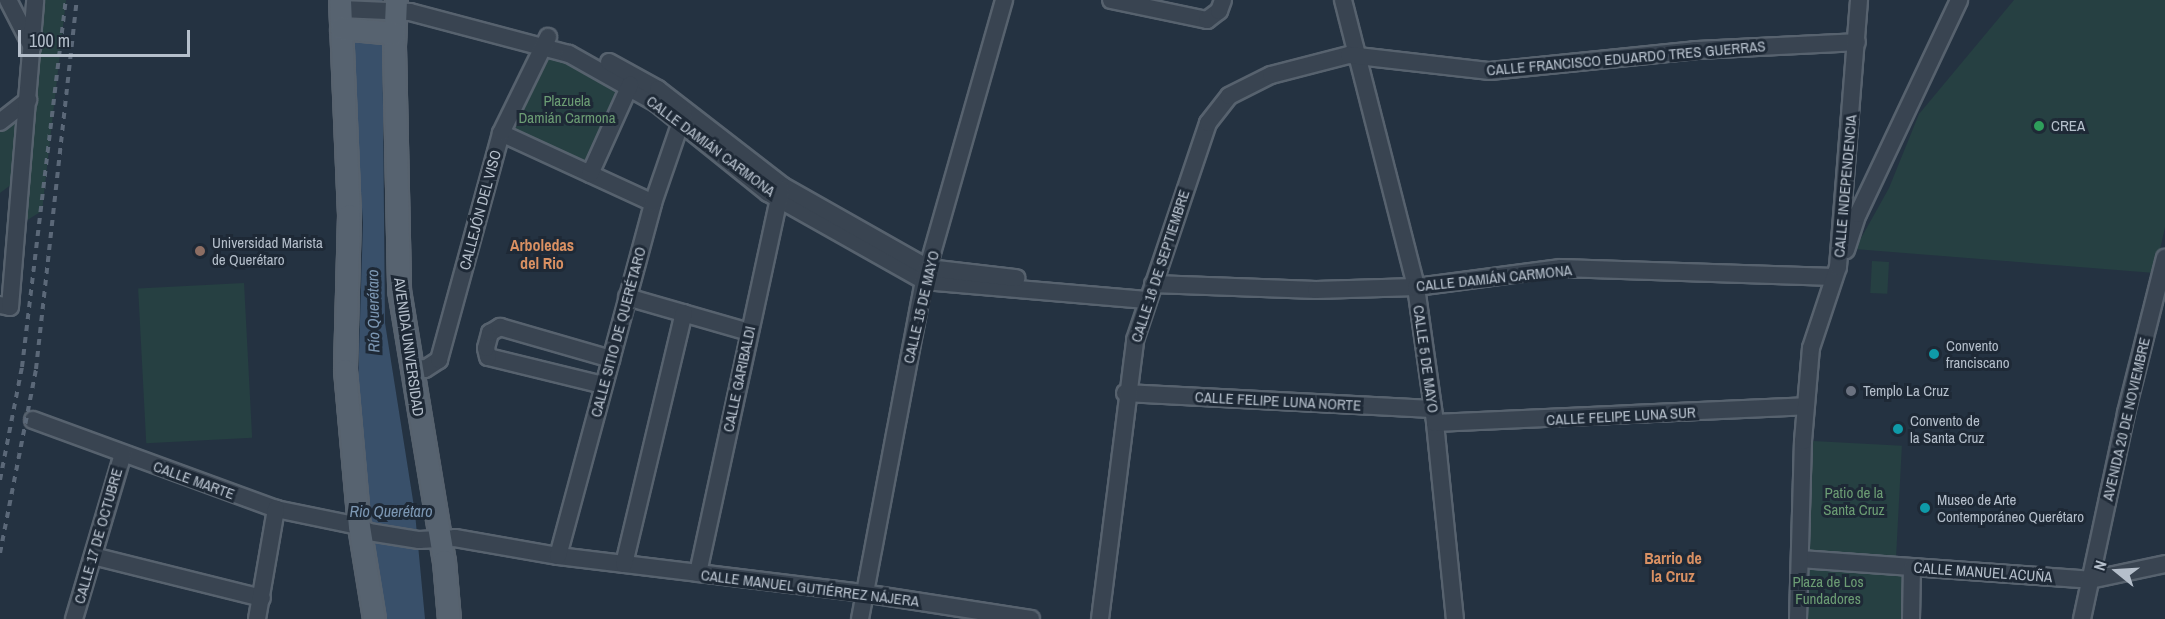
<!DOCTYPE html>
<html>
<head>
<meta charset="utf-8">
<style>
  body { margin:0 }
  #map { position:relative; width:2165px; height:619px; overflow:hidden; background:#243241; font-family:"Archivo Narrow",sans-serif }
  div>[style] { position:absolute }
  [style*='--x'] { left:calc(var(--x)*1px); top:calc(var(--y)*1px); width:calc(var(--w)*1px); rotate:calc(var(--a)*1deg) }
  .green>* { inset:0; background:#264042; transform-origin:0 0 }
  .water>* { inset:0; background:#39506a }
  .roads { filter:drop-shadow(2px 0 #57626e) drop-shadow(-2px 0 #57626e) drop-shadow(0 2px #57626e) drop-shadow(0 -2px #57626e) }
  .minor>* { height:16px; margin:-8px; padding:0 8px; transform-origin:8px; border-radius:8px; background:#394451 }
  .major>* { height:21px; margin:-10.5px; padding:0 10.5px; transform-origin:10.5px; border-radius:10.5px; background:#576370 }
  .rail>* { height:4px; margin-top:-2px; transform-origin:0; background:repeating-linear-gradient(90deg,#5b6878 0 6px,transparent 0 12px) }
  .dots>* { width:16px; height:16px; translate:-50% -50%; box-sizing:border-box; border:3px solid #1e2936; border-radius:50% }
  span { translate:-50% -50%; white-space:nowrap; text-align:center; line-height:1.15; -webkit-text-stroke:6px #1e2936; paint-order:stroke }
  .street-label { font-size:15px; color:#b5bfcb }
  .park-label { font-size:15px; color:#6c9d74 }
  .poi-label { font-size:15px; color:#b5bfcb }
  .left { translate:0 -50%; text-align:left }
  .neighbourhood-label { font-size:16px; color:#d99062; font-weight:700 }
  .water-label { font-size:16px; color:#7c97b3; font-style:italic }
  .north { position:absolute; left:2087px; top:541px; width:60px; height:60px; -webkit-text-stroke:4px #1e2936; paint-order:stroke; rotate:288deg; font-size:16px; font-weight:700; line-height:24px; text-align:center; color:#b5bfcb }
  .north::after { content:''; display:block; margin:auto; width:21px; height:27px; background:#b5bfcb; clip-path:polygon(50% 0,100% 100%,50% 72%,0 100%) }
  .scale { position:absolute; left:18px; top:30px; width:172px; height:27px; box-sizing:border-box; border:3px solid #b5bfcb; border-top:0; padding-left:8px; font-size:18px; line-height:21px; white-space:nowrap; color:#b5bfcb; -webkit-text-stroke:4px #1e2936; paint-order:stroke }
</style>
</head>
<body>
<div id="map">
  <div class="green">
    <i style="clip-path:polygon(35px 0,66px 0,42px 211px,16px 227px,20px 178px,0 193px,0 131px,27px 110px)"></i>
    <i style="clip-path:polygon(2014px 0,2165px 0,2165px 227px,2155px 273px,1855px 249px,1889px 188px,1919px 114px)"></i>
    <i style="left:547px;top:53px;width:84px;height:87px;rotate:25deg"></i>
    <i style="left:1872px;top:261px;width:17px;height:32px;rotate:3deg"></i>
    <i style="left:244px;top:283px;width:155px;height:106px;rotate:87deg"></i>
    <i style="left:1813px;top:441px;width:89px;height:114px;rotate:3deg"></i>
    <i style="left:1800px;top:559px;width:112px;height:60px;rotate:4deg"></i>
  </div>
  <div class="water">
    <i style="clip-path:polygon(352px 0,382px 0,385px 323px,415px 513px,425px 619px,385px 619px,368px 514px,358px 386px,363px 223px,351px 39px)"></i>
  </div>
  <div class="roads">
    <div class="minor">
      <i style="--x:8;--y:0;--w:53;--a:62.9"></i>
      <i style="--x:1111;--y:0;--w:98;--a:11.8"></i>
      <i style="--x:1207;--y:20;--w:15;--a:-37"></i>
      <i style="--x:1219;--y:11;--w:12;--a:-70"></i>
      <i style="--x:1343;--y:0;--w:296;--a:75.7"></i>
      <i style="--x:1416;--y:287;--w:137;--a:82"></i>
      <i style="--x:1435;--y:423;--w:197;--a:84.2"></i>
      <i style="--x:341;--y:9;--w:69;--a:2.5"></i>
      <i style="--x:410;--y:12;--w:164;--a:14.8"></i>
      <i style="--x:569;--y:54;--w:100;--a:29.4"></i>
      <i style="--x:656;--y:103;--w:144;--a:38.8"></i>
      <i style="--x:768;--y:193;--w:179;--a:29.4"></i>
      <i style="--x:924;--y:281;--w:223;--a:4.9"></i>
      <i style="--x:609;--y:62;--w:56;--a:28.9"></i>
      <i style="--x:658;--y:89;--w:158;--a:37.8"></i>
      <i style="--x:783;--y:186;--w:167;--a:29.5"></i>
      <i style="--x:928;--y:268;--w:89;--a:6.5"></i>
      <i style="--x:0;--y:122;--w:36;--a:-38"></i>
      <i style="--x:501;--y:133;--w:167;--a:24.7"></i>
      <i style="--x:590;--y:174;--w:98;--a:-65.8"></i>
      <i style="--x:1846;--y:250;--w:38;--a:-72"></i>
      <i style="--x:1858;--y:214;--w:237;--a:-64.7"></i>
      <i style="--x:1153;--y:284;--w:163;--a:2.1"></i>
      <i style="--x:1316;--y:290;--w:100;--a:-1.7"></i>
      <i style="--x:1416;--y:287;--w:146;--a:-7.5"></i>
      <i style="--x:1561;--y:268;--w:273;--a:1.9"></i>
      <i style="--x:627;--y:297;--w:127;--a:16"></i>
      <i style="--x:0;--y:305;--w:10;--a:11"></i>
      <i style="--x:10;--y:307;--w:308;--a:-85.3"></i>
      <i style="--x:410;--y:366;--w:15;--a:11"></i>
      <i style="--x:425;--y:369;--w:17;--a:-33"></i>
      <i style="--x:439;--y:360;--w:235;--a:-74.7"></i>
      <i style="--x:501;--y:133;--w:107;--a:-63.9"></i>
      <i style="--x:603;--y:385;--w:118;--a:-166.3"></i>
      <i style="--x:488;--y:357;--w:9;--a:-103"></i>
      <i style="--x:486;--y:348;--w:16;--a:-75"></i>
      <i style="--x:490;--y:333;--w:12;--a:-31"></i>
      <i style="--x:500;--y:327;--w:116;--a:16.1"></i>
      <i style="--x:1125;--y:393;--w:307;--a:3"></i>
      <i style="--x:33;--y:420;--w:259;--a:20.1"></i>
      <i style="--x:276;--y:509;--w:85;--a:11.6"></i>
      <i style="--x:359;--y:526;--w:12;--a:31"></i>
      <i style="--x:369;--y:532;--w:51;--a:9.1"></i>
      <i style="--x:419;--y:540;--w:36;--a:-3"></i>
      <i style="--x:455;--y:538;--w:105;--a:9.9"></i>
      <i style="--x:558;--y:556;--w:307;--a:6.9"></i>
      <i style="--x:863;--y:593;--w:170;--a:8.8"></i>
      <i style="--x:1435;--y:423;--w:371;--a:-2.6"></i>
      <i style="--x:93;--y:556;--w:174;--a:14"></i>
      <i style="--x:558;--y:556;--w:366;--a:-74.9"></i>
      <i style="--x:653;--y:203;--w:95;--a:-71"></i>
      <i style="--x:1800;--y:559;--w:291;--a:4.1"></i>
      <i style="--x:2090;--y:580;--w:77;--a:-12"></i>
      <i style="--x:624;--y:564;--w:258;--a:-76.6"></i>
      <i style="--x:698;--y:573;--w:393;--a:-77.8"></i>
      <i style="--x:74;--y:619;--w:172;--a:-73.5"></i>
      <i style="--x:257;--y:619;--w:112;--a:-80.2"></i>
      <i style="--x:860;--y:619;--w:344;--a:-79.3"></i>
      <i style="--x:924;--y:281;--w:292;--a:-74.1"></i>
      <i style="--x:1100;--y:619;--w:281;--a:-82.8"></i>
      <i style="--x:1135;--y:340;--w:229;--a:-71.4"></i>
      <i style="--x:1208;--y:123;--w:34;--a:-52"></i>
      <i style="--x:1229;--y:96;--w:47;--a:-26.6"></i>
      <i style="--x:1271;--y:75;--w:81;--a:-14.4"></i>
      <i style="--x:1349;--y:55;--w:142;--a:6.5"></i>
      <i style="--x:1490;--y:71;--w:206;--a:-5.8"></i>
      <i style="--x:1695;--y:50;--w:162;--a:-2.8"></i>
      <i style="--x:1798;--y:619;--w:178;--a:-88.4"></i>
      <i style="--x:1803;--y:441;--w:93;--a:-85.1"></i>
      <i style="--x:1811;--y:348;--w:85;--a:-71.6"></i>
      <i style="--x:1838;--y:267;--w:268;--a:-85.5"></i>
      <i style="--x:1911;--y:619;--w:52;--a:-88.9"></i>
      <i style="--x:2082;--y:619;--w:211;--a:-77.9"></i>
      <i style="--x:2126;--y:413;--w:160;--a:-75.9"></i>
    </div>
    <div class="major">
      <i style="--x:340;--y:0;--w:215;--a:87.6"></i>
      <i style="--x:349;--y:215;--w:155;--a:91.5"></i>
      <i style="--x:345;--y:370;--w:157;--a:84.9"></i>
      <i style="--x:359;--y:526;--w:94;--a:80.8"></i>
      <i style="--x:396;--y:0;--w:46;--a:92.5"></i>
      <i style="--x:394;--y:46;--w:244;--a:88.8"></i>
      <i style="--x:399;--y:290;--w:275;--a:80.6"></i>
      <i style="--x:444;--y:561;--w:58;--a:85.1"></i>
      <i style="--x:341;--y:28;--w:53;--a:5.4"></i>
    </div>
  </div>
  <div class="rail">
    <i style="--x:0;--y:480;--w:115;--a:-79"></i>
    <i style="--x:22;--y:367;--w:370;--a:-83.2"></i>
    <i style="--x:0;--y:553;--w:187;--a:-78.9"></i>
    <i style="--x:36;--y:369;--w:371;--a:-83.7"></i>
  </div>
  <div class="dots">
    <i style="left:2039px;top:126px;background:#2e9e5b"></i>
    <i style="left:200px;top:251px;background:#8d6e63"></i>
    <i style="left:1934px;top:354px;background:#0f9aa8"></i>
    <i style="left:1851px;top:391px;background:#6b7280"></i>
    <i style="left:1898px;top:429px;background:#0f9aa8"></i>
    <i style="left:1925px;top:508px;background:#0f9aa8"></i>
  </div>
  <div class="street-label">
    <span style="left:1626px;top:58px;rotate:-5deg">CALLE FRANCISCO EDUARDO TRES GUERRAS</span>
    <span style="left:711px;top:146px;rotate:37deg">CALLE DAMIÁN CARMONA</span>
    <span style="left:1845px;top:186px;rotate:-85deg">CALLE INDEPENDENCIA</span>
    <span style="left:480px;top:210px;rotate:-75deg">CALLEJÓN DEL VISO</span>
    <span style="left:1160px;top:266px;rotate:-72deg">CALLE 16 DE SEPTIEMBRE</span>
    <span style="left:1494px;top:278px;rotate:-6deg">CALLE DAMIÁN CARMONA</span>
    <span style="left:921px;top:307px;rotate:-77deg">CALLE 15 DE MAYO</span>
    <span style="left:618px;top:332px;rotate:-75deg">CALLE SITIO DE QUERÉTARO</span>
    <span style="left:409px;top:347px;rotate:82deg">AVENIDA UNIVERSIDAD</span>
    <span style="left:1426px;top:359px;rotate:82deg">CALLE 5 DE MAYO</span>
    <span style="left:739px;top:379px;rotate:-78deg">CALLE GARIBALDI</span>
    <span style="left:1278px;top:401px;rotate:3deg">CALLE FELIPE LUNA NORTE</span>
    <span style="left:1621px;top:416px;rotate:-3deg">CALLE FELIPE LUNA SUR</span>
    <span style="left:2126px;top:419px;rotate:-77deg">AVENIDA 20 DE NOVIEMBRE</span>
    <span style="left:194px;top:480px;rotate:20deg">CALLE MARTE</span>
    <span style="left:98px;top:536px;rotate:-74deg">CALLE 17 DE OCTUBRE</span>
    <span style="left:1983px;top:572px;rotate:4deg">CALLE MANUEL ACUÑA</span>
    <span style="left:810px;top:588px;rotate:7deg">CALLE MANUEL GUTIÉRREZ NÁJERA</span>
  </div>
  <div class="park-label">
    <span style="left:567px;top:109px">Plazuela<br>Damián Carmona</span>
    <span style="left:1854px;top:501px">Patio de la<br>Santa Cruz</span>
    <span style="left:1828px;top:590px">Plaza de Los<br>Fundadores</span>
  </div>
  <div class="poi-label">
    <span class="left" style="left:2051px;top:126px">CREA</span>
    <span class="left" style="left:212px;top:251px">Universidad Marista<br>de Querétaro</span>
    <span class="left" style="left:1946px;top:354px">Convento<br>franciscano</span>
    <span class="left" style="left:1863px;top:391px">Templo La Cruz</span>
    <span class="left" style="left:1910px;top:429px">Convento de<br>la Santa Cruz</span>
    <span class="left" style="left:1937px;top:508px">Museo de Arte<br>Contemporáneo Querétaro</span>
  </div>
  <div class="neighbourhood-label">
    <span style="left:542px;top:254px">Arboledas<br>del Rio</span>
    <span style="left:1673px;top:567px">Barrio de<br>la Cruz</span>
  </div>
  <div class="water-label">
    <span style="left:373px;top:311px;rotate:-91deg">Río Querétaro</span>
    <span style="left:391px;top:511px">Rio Querétaro</span>
  </div>
  <div class="north">N</div>
  <div class="scale">100 m</div>
</div>
</body>
</html>
